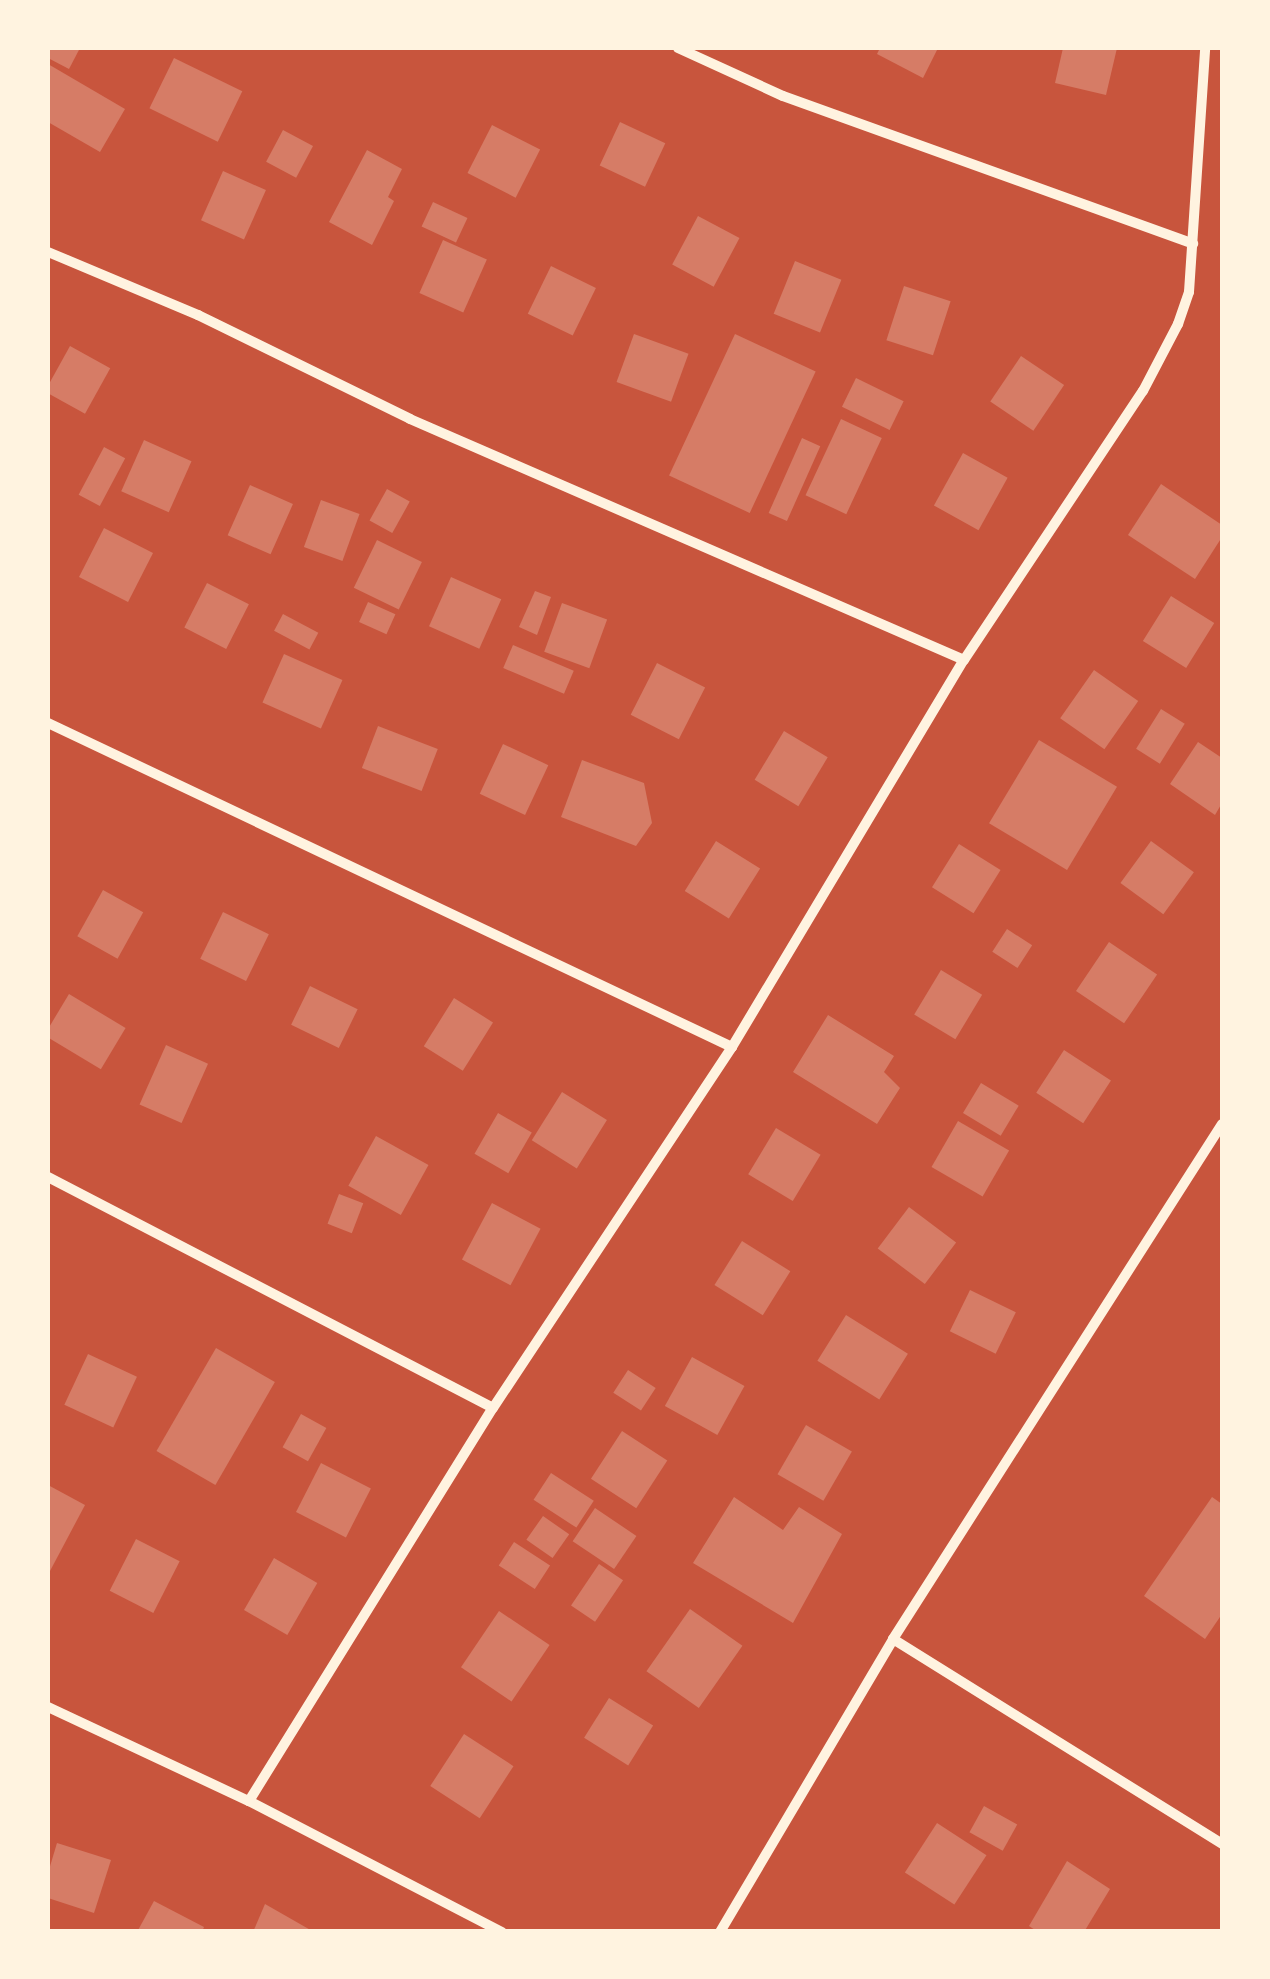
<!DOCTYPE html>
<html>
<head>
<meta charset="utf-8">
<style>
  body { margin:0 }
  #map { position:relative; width:1270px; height:1979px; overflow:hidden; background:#c8553d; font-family:"Times New Roman",serif }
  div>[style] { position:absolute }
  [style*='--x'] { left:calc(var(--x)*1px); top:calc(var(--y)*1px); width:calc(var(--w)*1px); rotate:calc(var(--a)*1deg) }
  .building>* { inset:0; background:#d67c66; transform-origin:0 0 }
  .minor>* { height:10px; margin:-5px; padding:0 5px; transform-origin:5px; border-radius:5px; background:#fff3e0 }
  span { translate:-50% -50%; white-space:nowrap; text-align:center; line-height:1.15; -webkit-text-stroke:10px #fff3e0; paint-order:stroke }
  .frame { position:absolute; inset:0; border:50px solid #fff3e0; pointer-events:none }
</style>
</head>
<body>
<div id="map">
  <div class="building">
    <i style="clip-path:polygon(48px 48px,80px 48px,69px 69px,48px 58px)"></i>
    <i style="clip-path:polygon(880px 48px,938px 48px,923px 78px,877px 54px)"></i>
    <i style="clip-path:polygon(1063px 48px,1117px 48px,1106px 95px,1055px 83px)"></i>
    <i style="left:174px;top:58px;width:76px;height:56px;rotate:26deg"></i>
    <i style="clip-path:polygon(48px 64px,125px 109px,100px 152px,48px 122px)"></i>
    <i style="left:620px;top:122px;width:50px;height:48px;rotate:25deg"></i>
    <i style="left:492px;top:125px;width:54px;height:54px;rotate:27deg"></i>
    <i style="left:283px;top:130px;width:34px;height:36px;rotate:28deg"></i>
    <i style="clip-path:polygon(367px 150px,402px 169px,388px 197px,394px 201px,372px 245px,329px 222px)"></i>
    <i style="left:223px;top:171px;width:47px;height:54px;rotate:24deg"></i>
    <i style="left:433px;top:202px;width:38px;height:27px;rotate:25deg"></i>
    <i style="left:698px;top:216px;width:47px;height:55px;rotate:28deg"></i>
    <i style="left:443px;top:240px;width:48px;height:58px;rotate:24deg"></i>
    <i style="left:795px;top:261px;width:50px;height:57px;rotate:22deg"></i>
    <i style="left:551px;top:266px;width:50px;height:53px;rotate:26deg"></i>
    <i style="left:904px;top:286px;width:49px;height:57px;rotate:18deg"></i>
    <i style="left:634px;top:334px;width:58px;height:51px;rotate:20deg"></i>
    <i style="left:735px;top:334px;width:89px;height:156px;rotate:25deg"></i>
    <i style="left:70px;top:346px;width:46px;height:52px;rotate:29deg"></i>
    <i style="left:1021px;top:356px;width:52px;height:55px;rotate:34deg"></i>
    <i style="left:856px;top:378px;width:53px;height:32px;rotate:26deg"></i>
    <i style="left:841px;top:419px;width:45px;height:84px;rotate:25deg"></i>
    <i style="left:802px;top:438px;width:20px;height:82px;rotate:24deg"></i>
    <i style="left:144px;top:440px;width:52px;height:56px;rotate:24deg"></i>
    <i style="left:104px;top:447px;width:24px;height:54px;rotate:28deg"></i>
    <i style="left:963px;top:453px;width:51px;height:60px;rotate:29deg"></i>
    <i style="clip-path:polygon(1161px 484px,1222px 525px,1222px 537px,1195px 579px,1128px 535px)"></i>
    <i style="left:250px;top:485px;width:47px;height:55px;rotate:24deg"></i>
    <i style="left:387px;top:489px;width:26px;height:36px;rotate:29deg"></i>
    <i style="left:321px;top:500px;width:41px;height:50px;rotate:20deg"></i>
    <i style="left:104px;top:528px;width:55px;height:55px;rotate:27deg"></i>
    <i style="left:377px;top:540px;width:50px;height:53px;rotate:26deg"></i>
    <i style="left:451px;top:577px;width:55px;height:54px;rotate:24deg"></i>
    <i style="left:207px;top:583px;width:47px;height:50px;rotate:27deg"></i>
    <i style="clip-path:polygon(535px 591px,551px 597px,537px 635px,519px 627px)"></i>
    <i style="left:1171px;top:596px;width:51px;height:53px;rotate:32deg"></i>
    <i style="left:368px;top:602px;width:30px;height:22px;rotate:24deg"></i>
    <i style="left:562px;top:603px;width:48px;height:52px;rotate:20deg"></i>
    <i style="left:283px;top:614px;width:40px;height:19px;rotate:28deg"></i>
    <i style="left:513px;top:645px;width:66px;height:25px;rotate:23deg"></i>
    <i style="left:284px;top:654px;width:64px;height:53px;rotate:24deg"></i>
    <i style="left:657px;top:663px;width:54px;height:58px;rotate:27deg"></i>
    <i style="left:1094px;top:670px;width:54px;height:59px;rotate:35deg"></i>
    <i style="left:1161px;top:709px;width:28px;height:47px;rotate:32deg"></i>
    <i style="left:378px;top:726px;width:64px;height:45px;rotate:21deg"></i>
    <i style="left:784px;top:731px;width:51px;height:57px;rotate:31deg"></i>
    <i style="left:1039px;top:740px;width:91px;height:97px;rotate:31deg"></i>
    <i style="clip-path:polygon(1198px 742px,1222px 758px,1222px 803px,1215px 815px,1170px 784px)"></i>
    <i style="left:503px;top:744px;width:50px;height:55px;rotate:25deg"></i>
    <i style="clip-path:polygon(582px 760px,644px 783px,652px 823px,636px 846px,561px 817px)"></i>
    <i style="left:716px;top:841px;width:52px;height:59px;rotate:32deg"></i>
    <i style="left:1151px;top:841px;width:53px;height:52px;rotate:36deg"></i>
    <i style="left:959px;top:844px;width:49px;height:51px;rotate:32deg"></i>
    <i style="left:103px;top:890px;width:46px;height:53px;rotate:29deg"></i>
    <i style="left:223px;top:912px;width:51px;height:52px;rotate:26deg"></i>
    <i style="left:1007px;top:929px;width:30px;height:27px;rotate:33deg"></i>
    <i style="left:1109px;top:942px;width:58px;height:59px;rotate:34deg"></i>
    <i style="left:941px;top:970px;width:48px;height:52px;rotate:31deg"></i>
    <i style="left:310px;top:986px;width:53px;height:43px;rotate:26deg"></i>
    <i style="left:69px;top:994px;width:66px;height:48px;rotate:31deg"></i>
    <i style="left:454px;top:998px;width:46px;height:57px;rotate:32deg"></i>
    <i style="clip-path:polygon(828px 1015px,894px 1056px,884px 1072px,900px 1088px,877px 1124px,793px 1072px)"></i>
    <i style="left:166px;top:1045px;width:46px;height:65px;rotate:24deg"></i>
    <i style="left:1064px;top:1050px;width:56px;height:51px;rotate:33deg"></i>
    <i style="left:981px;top:1083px;width:44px;height:35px;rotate:31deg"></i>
    <i style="left:562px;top:1092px;width:53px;height:57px;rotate:32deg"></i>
    <i style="left:498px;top:1113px;width:39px;height:47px;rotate:30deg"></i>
    <i style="left:958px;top:1121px;width:59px;height:53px;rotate:30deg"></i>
    <i style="left:776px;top:1128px;width:52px;height:54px;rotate:31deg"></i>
    <i style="left:376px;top:1136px;width:60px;height:57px;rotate:29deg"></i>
    <i style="left:339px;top:1194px;width:26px;height:32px;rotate:21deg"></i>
    <i style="left:492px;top:1203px;width:55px;height:64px;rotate:28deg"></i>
    <i style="left:909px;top:1207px;width:59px;height:52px;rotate:37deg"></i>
    <i style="left:742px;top:1241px;width:57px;height:52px;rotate:32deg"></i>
    <i style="left:970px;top:1290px;width:51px;height:46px;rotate:26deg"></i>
    <i style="left:846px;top:1315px;width:73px;height:54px;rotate:32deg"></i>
    <i style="left:216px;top:1348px;width:68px;height:119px;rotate:30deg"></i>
    <i style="left:88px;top:1354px;width:54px;height:56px;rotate:25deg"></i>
    <i style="left:692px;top:1357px;width:60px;height:56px;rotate:29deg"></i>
    <i style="left:628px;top:1370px;width:33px;height:27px;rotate:33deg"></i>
    <i style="left:301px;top:1414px;width:29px;height:38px;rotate:29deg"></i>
    <i style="left:806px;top:1425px;width:53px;height:57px;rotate:30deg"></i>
    <i style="left:622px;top:1431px;width:54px;height:57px;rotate:33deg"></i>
    <i style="left:321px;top:1463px;width:56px;height:55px;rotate:27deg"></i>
    <i style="left:551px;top:1473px;width:51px;height:32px;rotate:33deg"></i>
    <i style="clip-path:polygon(48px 1485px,85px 1505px,50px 1571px,48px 1570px)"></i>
    <i style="clip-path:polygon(734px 1497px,783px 1530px,799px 1507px,842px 1534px,793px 1623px,693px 1563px)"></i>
    <i style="clip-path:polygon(1212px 1497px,1222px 1504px,1222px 1614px,1205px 1639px,1144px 1596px)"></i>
    <i style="left:595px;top:1508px;width:50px;height:40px;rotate:34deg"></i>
    <i style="left:543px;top:1516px;width:32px;height:29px;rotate:35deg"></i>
    <i style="left:136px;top:1539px;width:49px;height:58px;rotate:27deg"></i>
    <i style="left:514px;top:1542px;width:43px;height:28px;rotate:33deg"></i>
    <i style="left:274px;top:1558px;width:50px;height:60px;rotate:30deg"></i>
    <i style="left:599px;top:1564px;width:29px;height:50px;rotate:34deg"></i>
    <i style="left:690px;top:1609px;width:64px;height:76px;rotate:35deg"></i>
    <i style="left:499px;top:1611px;width:61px;height:68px;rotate:34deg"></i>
    <i style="left:609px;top:1698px;width:52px;height:47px;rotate:32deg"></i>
    <i style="left:464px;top:1734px;width:59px;height:62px;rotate:33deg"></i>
    <i style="left:984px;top:1806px;width:38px;height:30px;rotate:29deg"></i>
    <i style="left:937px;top:1823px;width:59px;height:59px;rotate:33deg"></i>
    <i style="clip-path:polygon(57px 1843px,111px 1860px,94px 1913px,48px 1898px,48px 1873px)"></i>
    <i style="clip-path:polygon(1067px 1861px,1110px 1889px,1084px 1932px,1038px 1932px,1029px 1926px)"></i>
    <i style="clip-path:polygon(154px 1901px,204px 1927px,202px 1932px,137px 1932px)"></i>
    <i style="clip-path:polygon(265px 1904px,314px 1932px,253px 1932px)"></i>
  </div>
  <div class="minor">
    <i style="--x:678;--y:48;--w:115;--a:24.6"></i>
    <i style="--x:783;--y:96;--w:436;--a:19.8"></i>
    <i style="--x:48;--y:252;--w:163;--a:22.8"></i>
    <i style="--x:198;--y:315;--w:236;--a:26.1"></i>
    <i style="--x:410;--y:419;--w:604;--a:23.51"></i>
    <i style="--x:48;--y:723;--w:757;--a:25.35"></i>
    <i style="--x:48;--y:1177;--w:501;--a:27.43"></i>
    <i style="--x:893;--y:1639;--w:388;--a:31.9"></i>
    <i style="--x:48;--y:1707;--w:222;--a:25.1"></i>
    <i style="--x:249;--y:1801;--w:285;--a:27.4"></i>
    <i style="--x:249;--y:1801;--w:463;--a:-58.2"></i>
    <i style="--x:493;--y:1408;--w:433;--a:-56.5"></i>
    <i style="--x:732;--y:1047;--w:451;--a:-59.1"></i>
    <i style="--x:964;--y:660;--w:323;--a:-56.4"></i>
    <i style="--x:1143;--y:391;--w:76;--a:-62.4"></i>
    <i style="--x:1178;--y:324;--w:34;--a:-71"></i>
    <i style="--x:1189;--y:292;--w:245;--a:-86.2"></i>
    <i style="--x:720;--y:1932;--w:340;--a:-59.4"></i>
    <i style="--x:893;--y:1639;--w:611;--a:-57.43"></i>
  </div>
  <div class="frame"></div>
</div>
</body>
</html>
